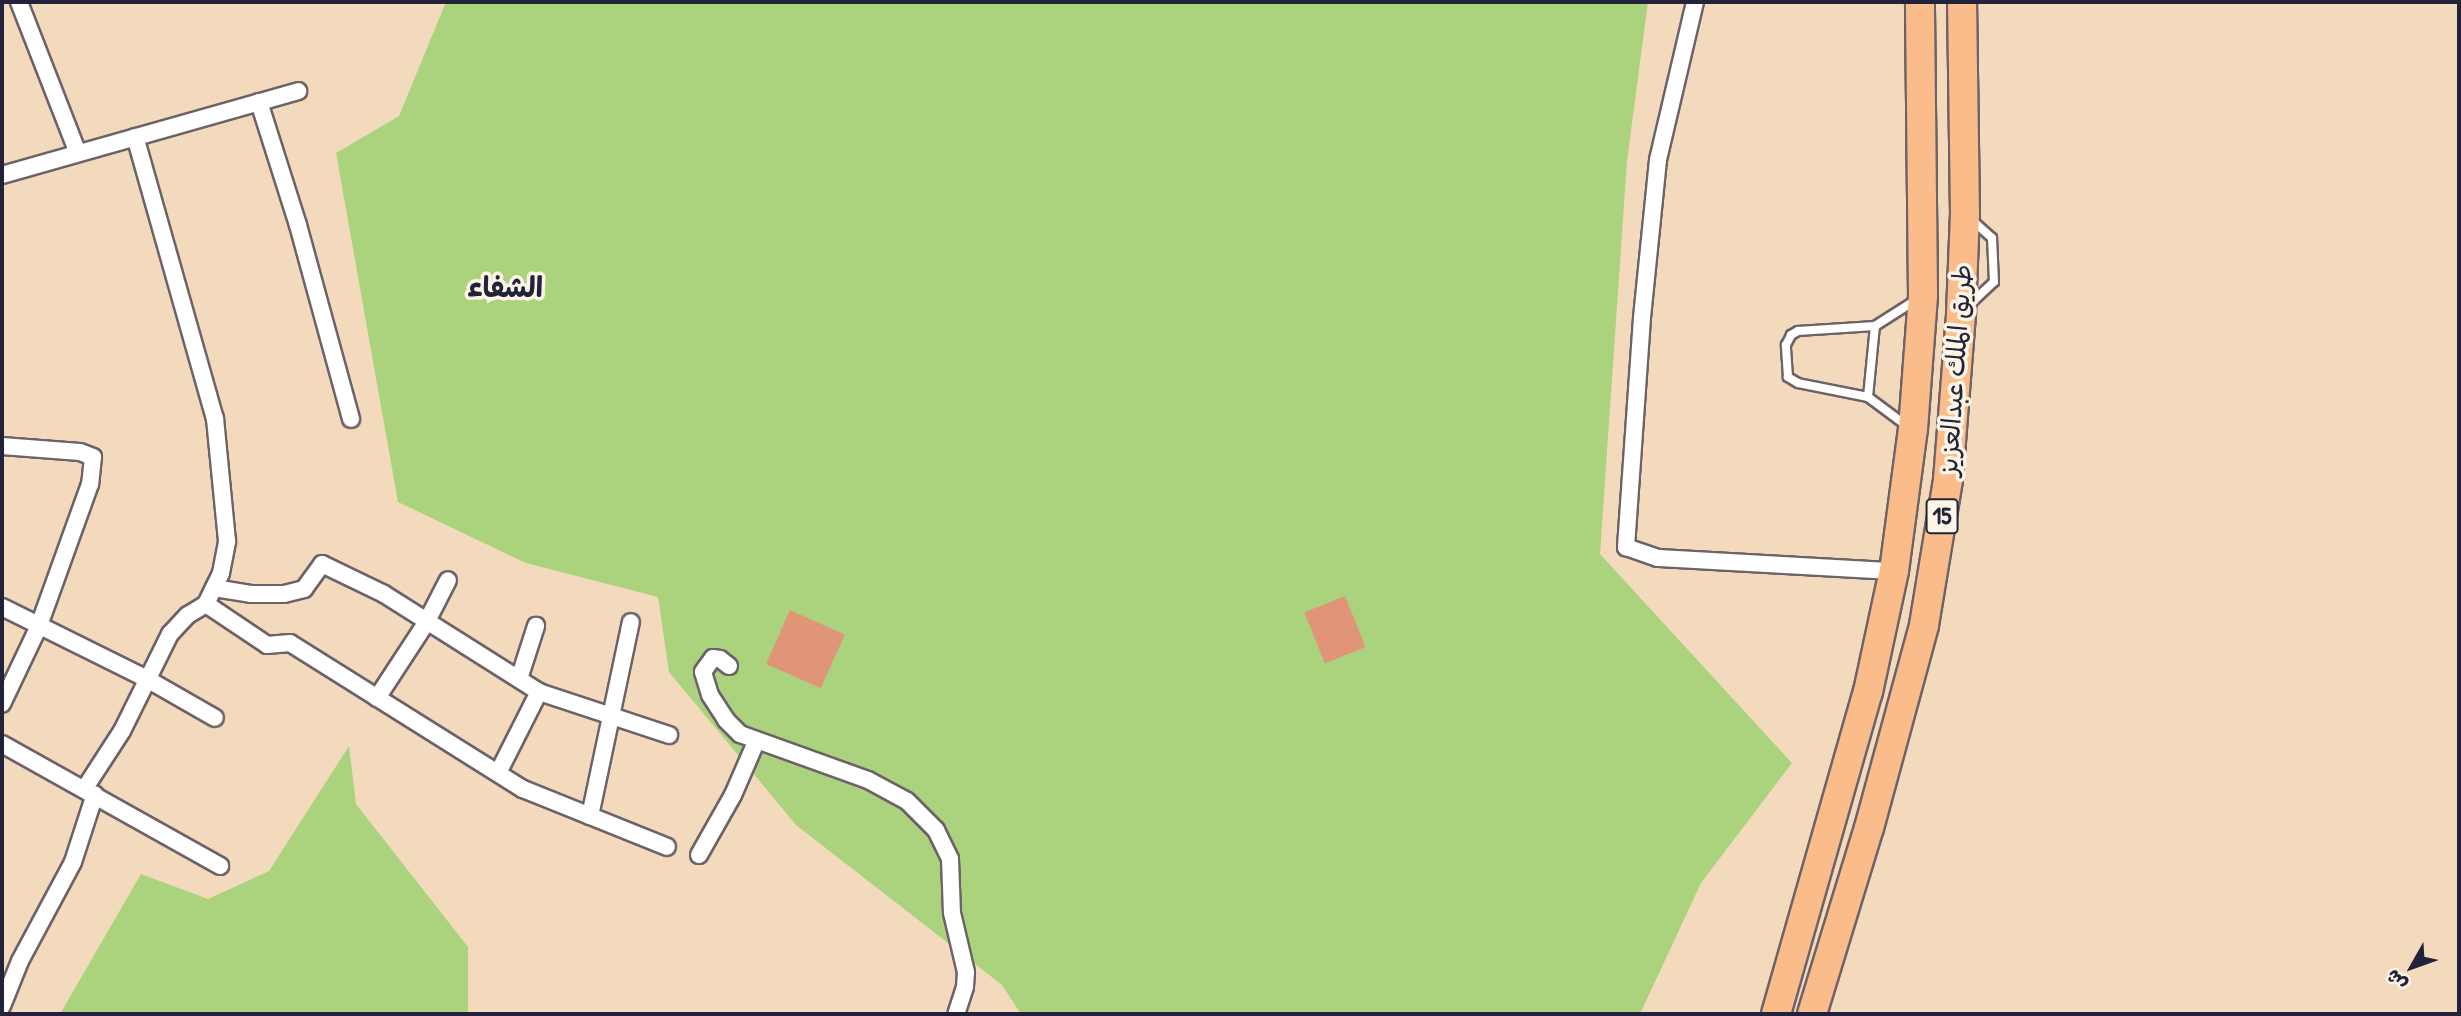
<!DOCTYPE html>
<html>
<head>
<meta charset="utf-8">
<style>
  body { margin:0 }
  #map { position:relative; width:2461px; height:1016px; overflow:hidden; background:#f4dabc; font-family:"Patrick Hand","Playpen Sans Arabic",sans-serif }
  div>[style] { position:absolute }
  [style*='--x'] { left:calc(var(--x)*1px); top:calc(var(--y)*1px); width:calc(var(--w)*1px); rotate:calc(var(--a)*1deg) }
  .green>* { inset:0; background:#abd37e }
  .building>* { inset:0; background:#e19578; transform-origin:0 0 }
  .roads { filter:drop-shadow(2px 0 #6c6268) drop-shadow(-2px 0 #6c6268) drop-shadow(0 2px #6c6268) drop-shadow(0 -2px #6c6268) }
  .lane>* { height:8px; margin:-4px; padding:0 4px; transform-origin:4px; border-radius:4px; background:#fff }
  .street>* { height:16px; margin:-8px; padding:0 8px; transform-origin:8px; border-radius:8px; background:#fff }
  .highway>* { height:28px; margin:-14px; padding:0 14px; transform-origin:14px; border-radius:14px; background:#fabc8b }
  span { translate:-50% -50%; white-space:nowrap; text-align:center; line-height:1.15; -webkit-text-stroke:7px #fcf5e5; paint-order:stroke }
  .shield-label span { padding:2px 5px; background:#fcf5e5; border:2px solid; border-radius:5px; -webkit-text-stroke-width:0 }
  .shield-label { font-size:24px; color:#22223b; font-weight:700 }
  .street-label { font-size:26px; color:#22223b }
  .neighbourhood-label { font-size:28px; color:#22223b; font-weight:700 }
  .frame { position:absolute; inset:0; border:4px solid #22223b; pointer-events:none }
  .north { position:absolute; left:2377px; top:932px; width:70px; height:70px; -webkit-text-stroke:5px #fcf5e5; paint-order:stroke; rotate:230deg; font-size:19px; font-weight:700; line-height:28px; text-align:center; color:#22223b }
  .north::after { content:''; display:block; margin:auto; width:24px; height:32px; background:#22223b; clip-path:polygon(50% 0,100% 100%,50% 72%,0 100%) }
</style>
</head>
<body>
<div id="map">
  <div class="green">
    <i style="clip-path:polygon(446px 2px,1648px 2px,1627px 161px,1600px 554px,1792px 763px,1701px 883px,1640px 1014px,1021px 1014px,1002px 985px,796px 825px,669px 672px,658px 597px,526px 563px,398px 502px,336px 153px,399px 116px)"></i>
    <i style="clip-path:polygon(349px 746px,356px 804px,468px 947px,468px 1014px,60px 1014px,141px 874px,208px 899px,269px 871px)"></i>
  </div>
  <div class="building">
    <i style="left:1345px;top:596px;width:55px;height:44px;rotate:68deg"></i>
    <i style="left:790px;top:610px;width:60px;height:59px;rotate:24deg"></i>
  </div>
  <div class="roads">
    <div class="lane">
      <i style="--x:1968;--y:306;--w:35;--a:-43"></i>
      <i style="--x:1994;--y:282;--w:44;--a:-92.6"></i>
      <i style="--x:1992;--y:238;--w:27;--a:-138"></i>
      <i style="--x:1868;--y:397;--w:71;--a:-84.4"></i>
      <i style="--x:1907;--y:426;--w:49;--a:-143.4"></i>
      <i style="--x:1868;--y:397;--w:71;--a:-168.7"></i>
      <i style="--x:1798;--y:383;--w:12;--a:-149"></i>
      <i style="--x:1788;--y:377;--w:32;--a:-94"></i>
      <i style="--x:1786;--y:345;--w:11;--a:-63"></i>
      <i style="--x:1791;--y:335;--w:8;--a:-30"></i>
      <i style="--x:1798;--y:331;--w:77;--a:-3.7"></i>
      <i style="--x:1875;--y:326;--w:49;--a:-32.4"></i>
    </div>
    <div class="street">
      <i style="--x:19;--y:2;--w:162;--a:68.7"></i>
      <i style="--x:1695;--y:2;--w:162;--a:103.2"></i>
      <i style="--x:1658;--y:160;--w:159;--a:95.8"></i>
      <i style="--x:1642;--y:318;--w:230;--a:94"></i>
      <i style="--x:1626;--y:547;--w:34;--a:19"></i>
      <i style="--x:1658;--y:558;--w:236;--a:3.2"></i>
      <i style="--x:259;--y:102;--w:129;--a:72.4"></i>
      <i style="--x:298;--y:225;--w:201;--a:74.7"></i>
      <i style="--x:2;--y:175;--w:308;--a:-15.8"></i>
      <i style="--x:2;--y:446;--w:78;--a:4.4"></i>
      <i style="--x:80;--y:452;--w:14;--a:21"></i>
      <i style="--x:93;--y:457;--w:27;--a:96"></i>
      <i style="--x:90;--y:484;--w:151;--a:109.8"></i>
      <i style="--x:39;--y:626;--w:86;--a:115.4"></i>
      <i style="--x:214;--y:588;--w:37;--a:9"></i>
      <i style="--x:251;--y:594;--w:33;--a:0"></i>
      <i style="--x:284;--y:594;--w:21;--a:-14"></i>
      <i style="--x:304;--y:589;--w:31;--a:-54"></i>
      <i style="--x:322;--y:564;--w:69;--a:25.8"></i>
      <i style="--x:384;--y:594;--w:183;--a:32.3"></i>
      <i style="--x:539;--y:692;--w:137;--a:18.3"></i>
      <i style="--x:206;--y:604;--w:73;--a:33.9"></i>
      <i style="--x:267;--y:645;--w:23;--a:-5"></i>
      <i style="--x:290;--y:643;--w:275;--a:32.1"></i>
      <i style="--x:523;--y:789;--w:155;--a:21.9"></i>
      <i style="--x:2;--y:607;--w:162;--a:26.4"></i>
      <i style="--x:147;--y:679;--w:78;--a:29.8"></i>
      <i style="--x:729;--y:666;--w:11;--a:-142"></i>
      <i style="--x:720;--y:659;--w:7;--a:-172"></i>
      <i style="--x:713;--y:658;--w:17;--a:126"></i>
      <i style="--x:703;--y:672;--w:24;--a:73"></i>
      <i style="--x:710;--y:695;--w:30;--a:57"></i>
      <i style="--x:726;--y:720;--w:20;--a:45"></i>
      <i style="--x:740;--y:734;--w:136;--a:19.8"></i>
      <i style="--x:868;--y:780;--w:44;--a:28.3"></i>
      <i style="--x:907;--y:801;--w:41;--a:45"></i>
      <i style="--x:936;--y:830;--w:32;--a:64"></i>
      <i style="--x:950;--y:859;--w:54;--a:87.9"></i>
      <i style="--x:952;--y:913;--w:61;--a:76.7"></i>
      <i style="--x:966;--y:972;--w:15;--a:94"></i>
      <i style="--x:965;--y:987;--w:28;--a:108"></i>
      <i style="--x:519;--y:679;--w:56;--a:-72.2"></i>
      <i style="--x:377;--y:698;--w:90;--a:-56.8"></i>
      <i style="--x:426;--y:623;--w:48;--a:-62.9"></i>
      <i style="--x:2;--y:744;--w:250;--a:29.2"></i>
      <i style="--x:498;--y:773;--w:91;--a:-63.2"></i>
      <i style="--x:85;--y:788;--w:68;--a:-57"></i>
      <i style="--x:122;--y:731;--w:108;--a:-63.7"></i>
      <i style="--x:170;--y:634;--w:26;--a:-47"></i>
      <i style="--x:188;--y:615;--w:21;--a:-31"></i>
      <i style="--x:206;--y:604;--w:34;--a:-64"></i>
      <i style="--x:221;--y:573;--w:33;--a:-79"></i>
      <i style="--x:227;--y:541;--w:123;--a:-95.6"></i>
      <i style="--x:215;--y:419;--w:293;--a:-105.8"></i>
      <i style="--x:590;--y:816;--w:198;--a:-78.1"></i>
      <i style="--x:699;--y:855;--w:69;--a:-60.5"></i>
      <i style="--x:733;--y:795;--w:58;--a:-66.5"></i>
      <i style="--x:2;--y:1006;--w:48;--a:-68.2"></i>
      <i style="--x:20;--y:961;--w:112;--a:-61.8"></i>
      <i style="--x:73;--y:862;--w:71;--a:-72.1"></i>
    </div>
    <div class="highway">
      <i style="--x:1776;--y:1014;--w:335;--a:-74.1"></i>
      <i style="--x:1868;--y:692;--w:124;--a:-77.9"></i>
      <i style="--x:1894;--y:571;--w:143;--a:-82.4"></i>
      <i style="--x:1913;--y:429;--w:134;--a:-85.7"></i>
      <i style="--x:1923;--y:295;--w:293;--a:-90.6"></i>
      <i style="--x:1812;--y:1014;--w:195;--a:-73"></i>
      <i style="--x:1869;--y:828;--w:210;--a:-74.8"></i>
      <i style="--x:1924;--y:625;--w:147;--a:-80.6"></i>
      <i style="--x:1948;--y:480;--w:168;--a:-85.5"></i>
      <i style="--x:1961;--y:313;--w:99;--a:-87.7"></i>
      <i style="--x:1965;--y:214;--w:212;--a:-90.8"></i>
    </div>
  </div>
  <div class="shield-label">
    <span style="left:1942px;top:516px">15</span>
  </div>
  <div class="street-label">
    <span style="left:1955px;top:370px;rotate:-86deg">طريق الملك عبدالعزيز</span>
  </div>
  <div class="neighbourhood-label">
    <span style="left:505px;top:287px">الشفاء</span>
  </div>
  <div class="frame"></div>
  <div class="north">ش</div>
</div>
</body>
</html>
